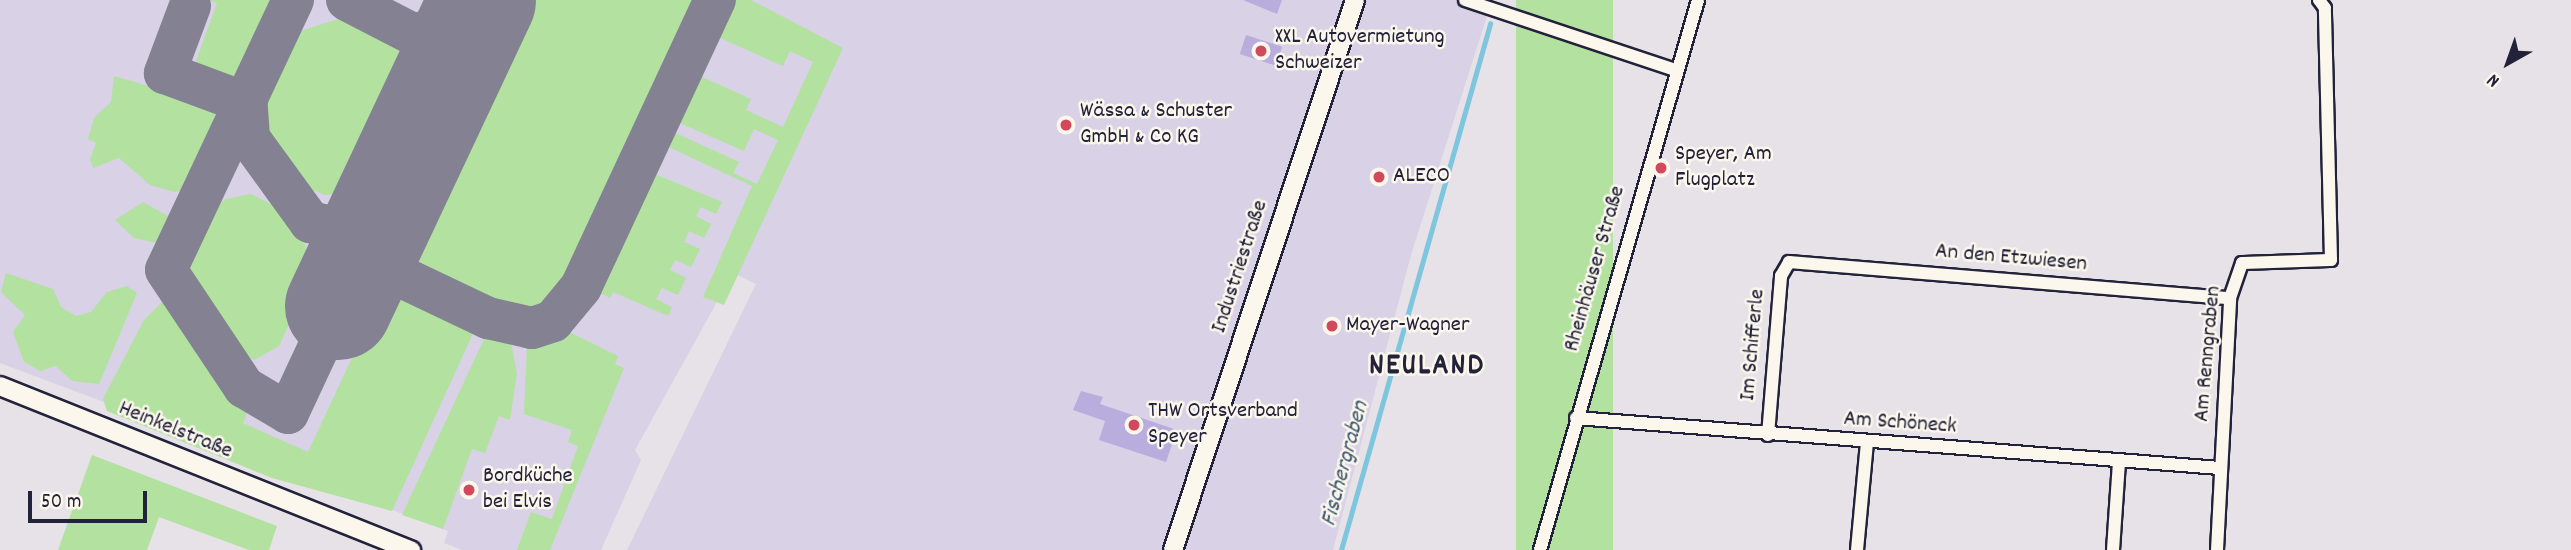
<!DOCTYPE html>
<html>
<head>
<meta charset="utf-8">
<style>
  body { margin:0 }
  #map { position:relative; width:2571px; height:550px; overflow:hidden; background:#e7e1e8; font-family:Dekko,sans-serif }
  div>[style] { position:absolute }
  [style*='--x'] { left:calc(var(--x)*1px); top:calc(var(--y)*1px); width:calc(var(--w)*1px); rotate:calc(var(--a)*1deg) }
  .built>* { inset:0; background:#d9d1e5 }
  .green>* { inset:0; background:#b2e1a0; transform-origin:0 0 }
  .stream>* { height:4.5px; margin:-2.25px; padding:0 2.25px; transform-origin:2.25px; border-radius:2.25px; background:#7dc6de }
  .taxiway>* { height:42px; margin:-21px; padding:0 21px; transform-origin:21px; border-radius:21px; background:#848292 }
  .runway>* { height:107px; margin:-53.5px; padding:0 53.5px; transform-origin:53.5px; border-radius:53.5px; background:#848292 }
  .building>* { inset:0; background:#b9adde; transform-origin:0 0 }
  .roads { filter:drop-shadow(2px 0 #22223b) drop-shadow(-2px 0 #22223b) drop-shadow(0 2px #22223b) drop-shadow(0 -2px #22223b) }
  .street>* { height:12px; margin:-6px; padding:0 6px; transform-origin:6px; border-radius:6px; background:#fbf7ec }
  .secondary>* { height:18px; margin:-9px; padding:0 9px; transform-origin:9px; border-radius:9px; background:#fbf7ec }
  .dots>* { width:19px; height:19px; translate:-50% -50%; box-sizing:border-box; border:4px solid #fbf7ec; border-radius:50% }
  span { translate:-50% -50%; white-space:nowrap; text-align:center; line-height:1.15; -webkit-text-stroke:5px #fbf7ec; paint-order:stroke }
  .poi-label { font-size:23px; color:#22223b }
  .left { translate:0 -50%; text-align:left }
  .street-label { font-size:23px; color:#22223b }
  .water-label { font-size:24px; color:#425b74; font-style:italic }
  .district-label { font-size:30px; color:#22223b; font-weight:700; letter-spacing:2px }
  .north { position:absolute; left:2473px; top:28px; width:70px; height:70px; -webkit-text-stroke:5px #fbf7ec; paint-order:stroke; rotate:220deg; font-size:19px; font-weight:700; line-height:28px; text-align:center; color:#22223b }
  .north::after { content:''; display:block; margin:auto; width:24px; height:32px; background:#22223b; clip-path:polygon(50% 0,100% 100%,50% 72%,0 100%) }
  .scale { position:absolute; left:28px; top:491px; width:119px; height:32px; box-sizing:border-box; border:4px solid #22223b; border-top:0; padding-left:9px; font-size:21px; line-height:24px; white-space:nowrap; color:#22223b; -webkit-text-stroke:5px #fbf7ec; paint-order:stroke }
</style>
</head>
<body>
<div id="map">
  <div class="built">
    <i style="clip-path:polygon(0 0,1492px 0,1411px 255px,1333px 550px,627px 550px,756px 284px,733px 273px,635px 450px,641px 460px,601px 550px,462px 550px,444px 543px,448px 531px,0 363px)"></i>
  </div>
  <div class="green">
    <i style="clip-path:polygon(209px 0,270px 0,275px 9px,237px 76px,213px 76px,196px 61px,217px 3px)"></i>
    <i style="clip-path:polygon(521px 0,705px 0,567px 293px,548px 311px,525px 317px,419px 272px,403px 252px)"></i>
    <i style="clip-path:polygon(724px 0,751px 0,843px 48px,724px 305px,703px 297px,752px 186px,658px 142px,667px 129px,739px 162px,733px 173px,757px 184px,778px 140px,754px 129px,744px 151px,675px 121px,671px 113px,691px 72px,751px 99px,746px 110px,783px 127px,813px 62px,790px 51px,783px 66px,709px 33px)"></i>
    <i style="left:1516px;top:0;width:97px;height:573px"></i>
    <i style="clip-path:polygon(345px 17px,378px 28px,397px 45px,405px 78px,357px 180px,343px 193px,325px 195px,303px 186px,290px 169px,270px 135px,265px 102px,281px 57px,303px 30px)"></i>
    <i style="clip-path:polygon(114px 76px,213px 105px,217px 130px,189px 189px,174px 192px,150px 185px,119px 158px,93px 168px,90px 159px,96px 143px,88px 139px,94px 118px,111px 102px)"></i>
    <i style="clip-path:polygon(645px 170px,722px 202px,716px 214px,701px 207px,696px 216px,711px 224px,704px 238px,689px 231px,684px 242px,700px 249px,691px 267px,675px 260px,670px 270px,686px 278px,678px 295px,662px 288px,656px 299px,672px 307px,668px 316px,613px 292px,610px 298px,590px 288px)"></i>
    <i style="clip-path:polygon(251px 194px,286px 212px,303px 237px,310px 263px,309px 281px,279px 346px,254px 360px,227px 345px,195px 296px,187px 263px,213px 209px,226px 199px)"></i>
    <i style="clip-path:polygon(143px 202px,173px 219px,162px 244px,134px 238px,115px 220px)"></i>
    <i style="clip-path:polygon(6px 273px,53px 289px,61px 307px,76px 316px,91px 312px,107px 292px,127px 286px,137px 293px,99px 384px,72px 381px,56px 366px,40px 371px,24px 362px,13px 332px,25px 315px,1px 292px)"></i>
    <i style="clip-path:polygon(394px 288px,463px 314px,475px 329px,392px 511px,272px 478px,107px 411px,103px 399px,144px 320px,164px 300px,180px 312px,249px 408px,243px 423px,308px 452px,380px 298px)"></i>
    <i style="clip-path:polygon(559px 327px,618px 356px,615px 364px,624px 368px,550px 550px,517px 550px,531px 512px,552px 519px,578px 446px,568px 442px,572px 430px,524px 414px,527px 345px)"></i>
    <i style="clip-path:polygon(495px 332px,510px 338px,517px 373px,510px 420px,499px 416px,485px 453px,472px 449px,443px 529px,402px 515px,485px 337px)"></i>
    <i style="clip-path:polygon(92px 455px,277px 526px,269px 550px,249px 550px,159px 517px,147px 550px,58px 550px)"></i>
  </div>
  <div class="stream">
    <i style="--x:1341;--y:550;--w:547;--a:-74.18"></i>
  </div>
  <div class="taxiway">
    <i style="--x:293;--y:0;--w:298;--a:115.2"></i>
    <i style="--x:166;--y:270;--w:141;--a:56.3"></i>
    <i style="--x:244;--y:387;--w:51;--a:30.6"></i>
    <i style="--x:288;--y:413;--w:118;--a:-65"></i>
    <i style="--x:347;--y:0;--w:89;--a:27.4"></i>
    <i style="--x:426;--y:41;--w:29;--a:63"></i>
    <i style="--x:439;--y:67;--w:33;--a:97"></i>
    <i style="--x:190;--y:6;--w:72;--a:110.5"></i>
    <i style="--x:165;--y:73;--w:83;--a:20.4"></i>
    <i style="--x:417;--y:33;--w:32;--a:-4"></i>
    <i style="--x:449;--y:31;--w:32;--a:-34"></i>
    <i style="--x:246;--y:95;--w:43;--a:86"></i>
    <i style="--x:249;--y:138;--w:104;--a:54"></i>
    <i style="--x:310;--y:222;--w:39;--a:13"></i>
    <i style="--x:348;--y:231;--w:25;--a:-23"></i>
    <i style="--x:371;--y:221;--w:23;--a:-49"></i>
    <i style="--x:377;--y:223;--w:27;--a:98"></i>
    <i style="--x:373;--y:250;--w:26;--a:53"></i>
    <i style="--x:389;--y:271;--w:110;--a:25.4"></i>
    <i style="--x:488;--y:318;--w:45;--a:12.8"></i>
    <i style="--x:532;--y:328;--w:22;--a:-18"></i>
    <i style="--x:553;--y:321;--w:44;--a:-50.5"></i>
    <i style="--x:581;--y:287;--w:317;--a:-65"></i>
  </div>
  <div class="runway">
    <i style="--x:338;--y:306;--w:338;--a:-64.8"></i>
  </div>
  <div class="building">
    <i style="clip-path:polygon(1243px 0,1282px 0,1277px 14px)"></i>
    <i style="left:1246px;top:35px;width:38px;height:20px;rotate:18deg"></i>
    <i style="clip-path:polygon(1081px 391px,1103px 397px,1100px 404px,1177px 430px,1166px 462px,1099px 440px,1105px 421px,1073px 410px)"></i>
  </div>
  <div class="roads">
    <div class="street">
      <i style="--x:1465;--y:0;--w:222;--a:18.4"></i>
      <i style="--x:1576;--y:418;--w:646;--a:4.44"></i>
      <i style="--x:1768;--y:435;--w:160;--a:-85.3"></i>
      <i style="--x:1781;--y:276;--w:16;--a:-60"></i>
      <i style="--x:1789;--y:262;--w:442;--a:4.7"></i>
      <i style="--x:1540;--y:550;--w:572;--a:-73.97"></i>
      <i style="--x:1857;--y:550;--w:108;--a:-84.7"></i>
      <i style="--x:2113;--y:550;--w:88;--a:-86.1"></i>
      <i style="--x:2217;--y:550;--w:252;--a:-87"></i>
      <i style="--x:2230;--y:298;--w:37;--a:-71"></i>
      <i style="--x:2242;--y:263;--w:89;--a:-1.9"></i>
      <i style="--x:2331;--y:260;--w:252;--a:-91.4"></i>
      <i style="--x:2325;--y:8;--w:10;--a:-127"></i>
    </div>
    <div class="secondary">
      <i style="--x:0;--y:386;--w:443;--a:21.8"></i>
      <i style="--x:1173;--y:550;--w:579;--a:-71.69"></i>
    </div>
  </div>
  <div class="dots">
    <i style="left:1261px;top:51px;background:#d1495b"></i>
    <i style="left:1066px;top:125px;background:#d1495b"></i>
    <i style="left:1661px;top:168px;background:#d1495b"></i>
    <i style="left:1379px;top:177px;background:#d1495b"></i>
    <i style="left:1332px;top:326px;background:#d1495b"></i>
    <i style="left:1134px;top:425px;background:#d1495b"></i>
    <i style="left:469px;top:490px;background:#d1495b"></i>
  </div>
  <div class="poi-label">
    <span class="left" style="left:1275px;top:51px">XXL Autovermietung<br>Schweizer</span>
    <span class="left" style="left:1080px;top:125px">Wässa &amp; Schuster<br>GmbH &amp; Co KG</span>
    <span class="left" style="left:1675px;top:168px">Speyer, Am<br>Flugplatz</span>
    <span class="left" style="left:1393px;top:177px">ALECO</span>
    <span class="left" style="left:1346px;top:326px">Mayer-Wagner</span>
    <span class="left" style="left:1148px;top:425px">THW Ortsverband<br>Speyer</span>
    <span class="left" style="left:483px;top:490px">Bordküche<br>bei Elvis</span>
  </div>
  <div class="street-label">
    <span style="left:2011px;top:259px;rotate:5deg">An den Etzwiesen</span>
    <span style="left:1241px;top:267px;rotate:-72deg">Industriestraße</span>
    <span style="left:1596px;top:269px;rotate:-74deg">Rheinhäuser Straße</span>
    <span style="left:1754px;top:345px;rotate:-85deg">Im Schifferle</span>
    <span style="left:2209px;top:354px;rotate:-85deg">Am Renngraben</span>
    <span style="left:1900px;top:424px;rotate:4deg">Am Schöneck</span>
    <span style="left:175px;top:431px;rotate:22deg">Heinkelstraße</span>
  </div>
  <div class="water-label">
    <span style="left:1346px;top:464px;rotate:-75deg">Fischergraben</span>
  </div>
  <div class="district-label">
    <span style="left:1427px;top:368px">NEULAND</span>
  </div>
  <div class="north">N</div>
  <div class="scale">50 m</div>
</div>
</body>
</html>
